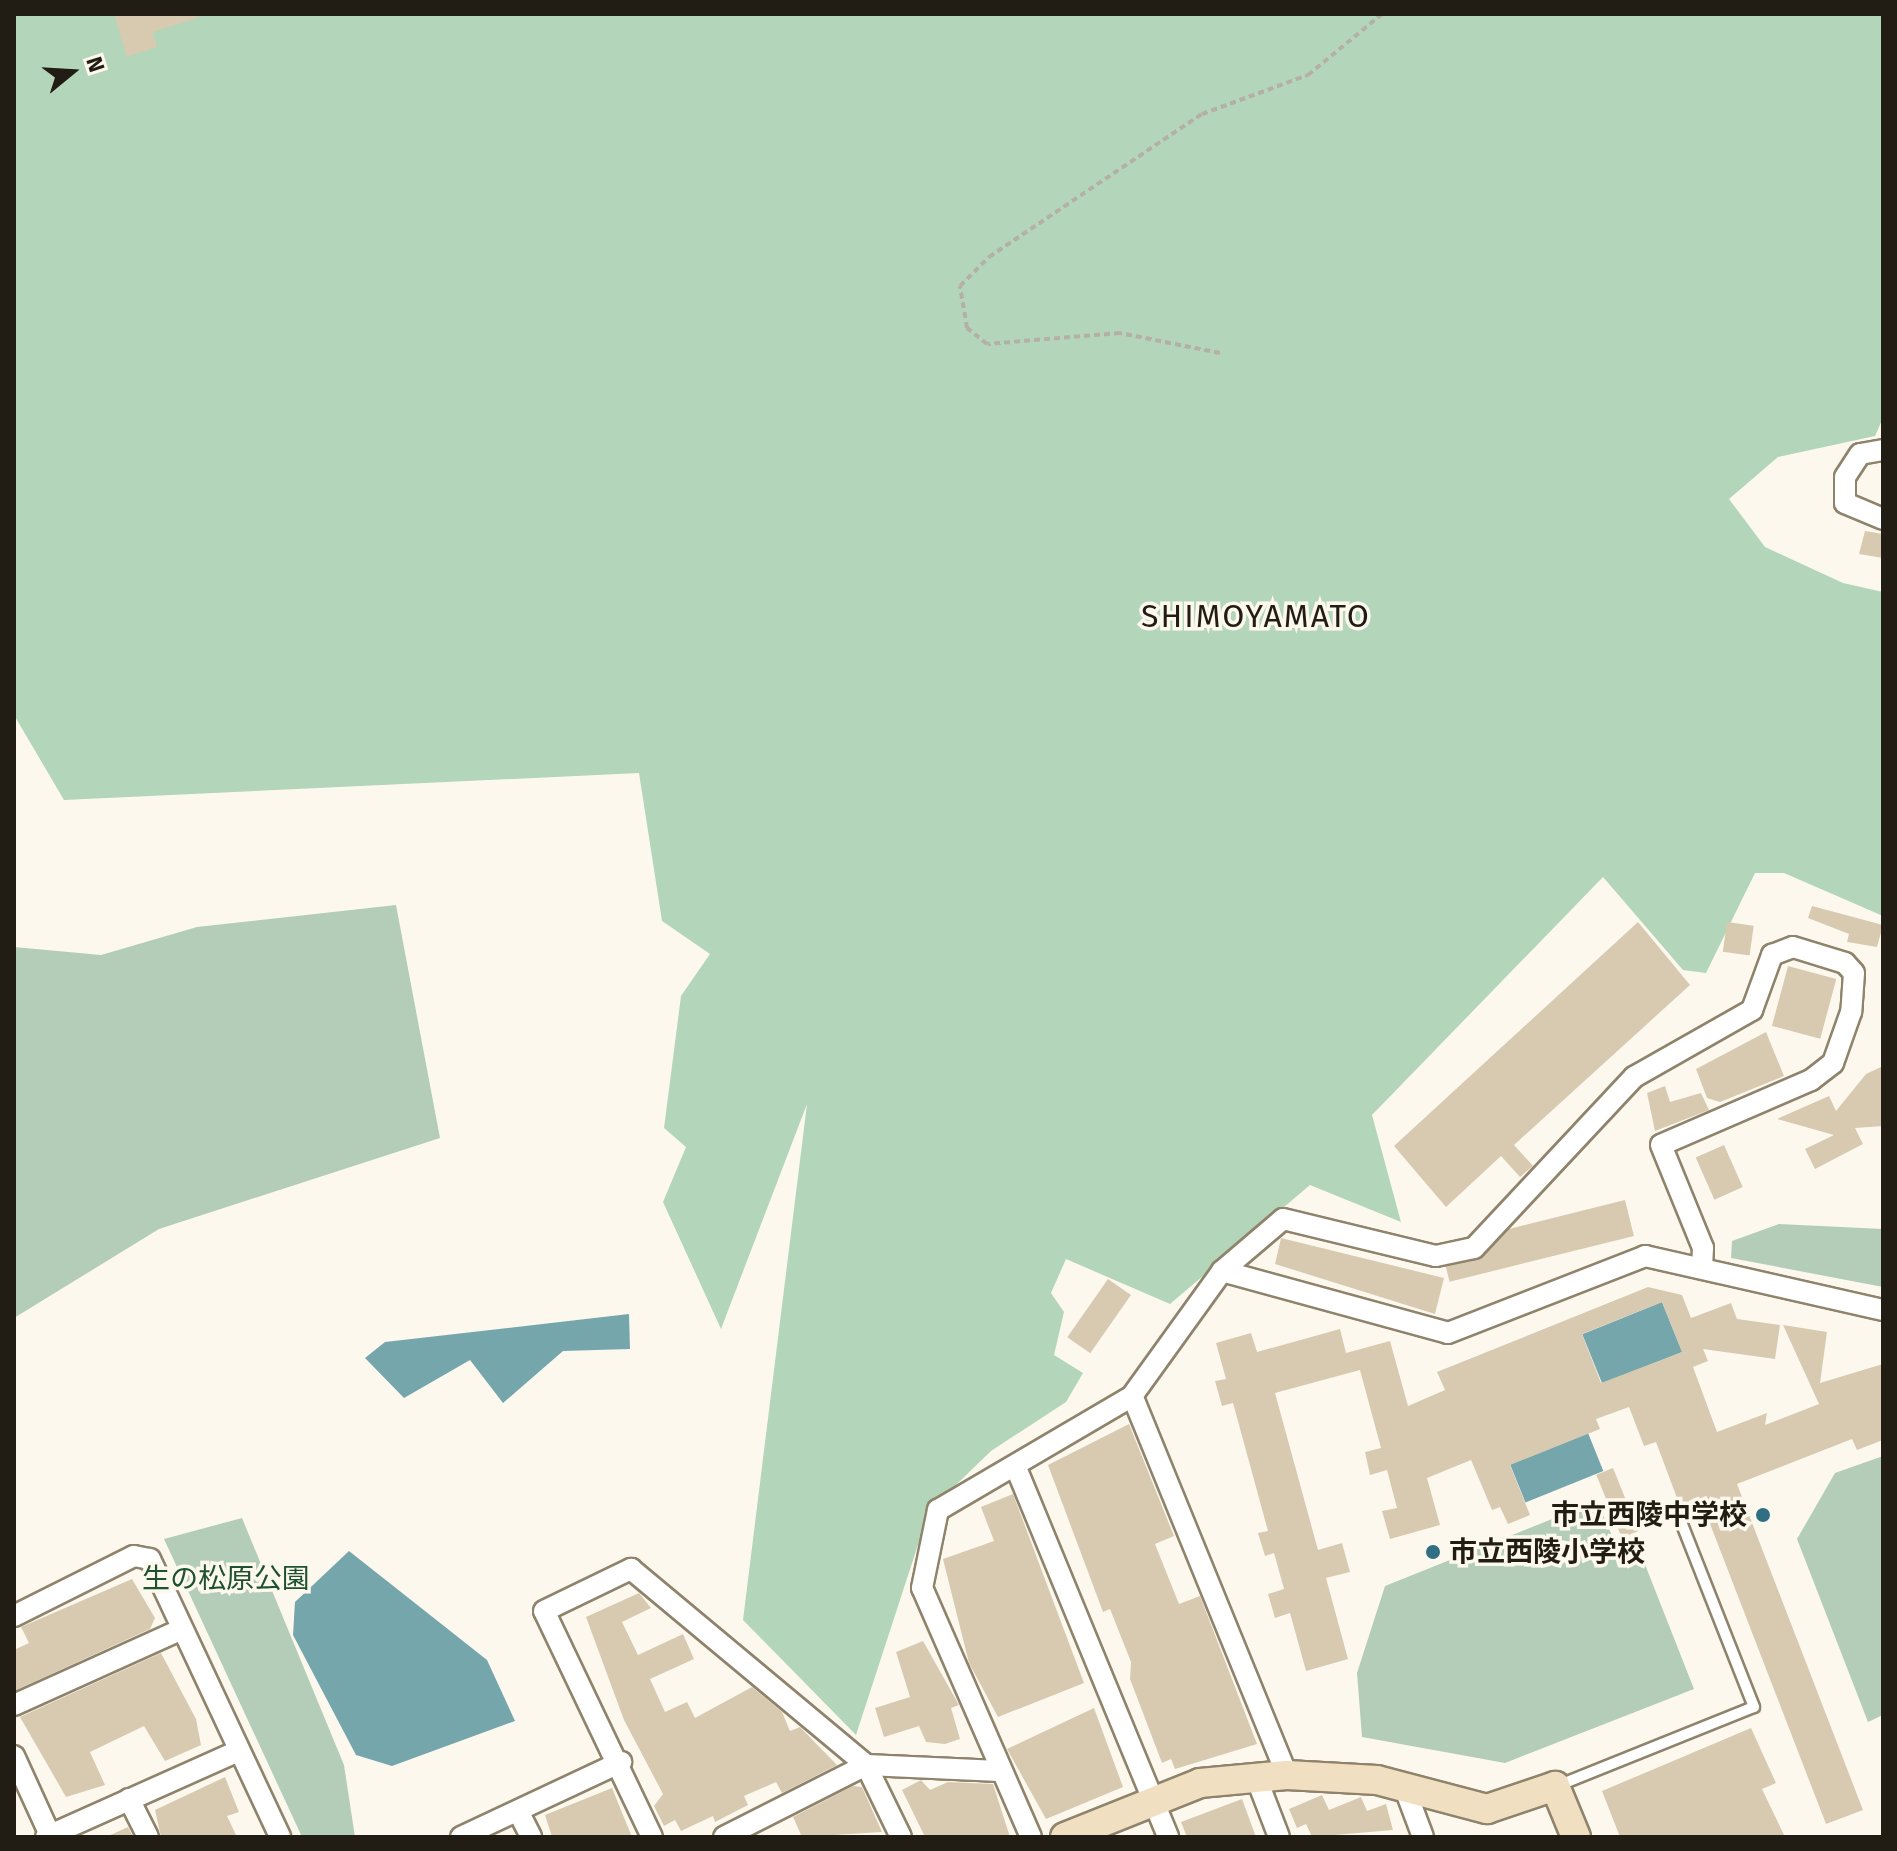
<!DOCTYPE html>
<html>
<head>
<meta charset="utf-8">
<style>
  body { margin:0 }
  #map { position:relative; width:1897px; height:1851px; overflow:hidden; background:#fdf8ee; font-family:"Fira Sans","Noto Sans JP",sans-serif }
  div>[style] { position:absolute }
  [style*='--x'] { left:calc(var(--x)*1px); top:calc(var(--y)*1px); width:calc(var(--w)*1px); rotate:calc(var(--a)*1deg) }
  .green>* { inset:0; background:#b4cdb8 }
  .forest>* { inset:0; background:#b3d5b9 }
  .water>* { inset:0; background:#75a6ac; transform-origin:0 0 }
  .building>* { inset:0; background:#d7cab1; transform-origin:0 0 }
  .path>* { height:4px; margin-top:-2px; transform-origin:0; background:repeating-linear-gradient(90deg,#b5b0a6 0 6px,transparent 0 10px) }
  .roads { filter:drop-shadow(2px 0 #8f836c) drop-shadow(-2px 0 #8f836c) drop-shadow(0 2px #8f836c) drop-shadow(0 -2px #8f836c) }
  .lane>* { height:10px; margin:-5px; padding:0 5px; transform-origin:5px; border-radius:5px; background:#fff }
  .street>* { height:20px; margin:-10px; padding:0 10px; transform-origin:10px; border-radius:10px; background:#fff }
  .secondary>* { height:28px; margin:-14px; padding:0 14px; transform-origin:14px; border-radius:14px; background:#f0dfc0 }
  .dots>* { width:22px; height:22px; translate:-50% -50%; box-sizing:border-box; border:4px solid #fdf8ee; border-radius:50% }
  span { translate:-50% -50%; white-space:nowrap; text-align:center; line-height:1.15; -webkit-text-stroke:7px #fdf8ee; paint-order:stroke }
  .poi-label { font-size:28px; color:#221d14; font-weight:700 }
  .right { translate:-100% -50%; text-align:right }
  .left { translate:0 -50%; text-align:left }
  .park-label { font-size:28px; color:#1e512d }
  .quarter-label { font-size:32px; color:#221d14; letter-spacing:2px }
  .frame { position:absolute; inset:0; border:16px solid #221d14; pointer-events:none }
  .north { position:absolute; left:32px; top:32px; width:80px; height:80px; -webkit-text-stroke:6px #fdf8ee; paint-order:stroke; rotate:72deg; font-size:22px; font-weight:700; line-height:32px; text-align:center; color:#221d14 }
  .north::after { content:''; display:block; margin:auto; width:28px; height:36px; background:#221d14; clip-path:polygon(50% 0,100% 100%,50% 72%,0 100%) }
</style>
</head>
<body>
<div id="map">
  <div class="green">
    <i style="clip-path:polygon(396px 905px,440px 1138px,159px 1229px,14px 1318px,14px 947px,101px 955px,197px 927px)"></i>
    <i style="clip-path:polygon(1779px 1224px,1883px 1229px,1883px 1287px,1731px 1258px,1732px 1241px)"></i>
    <i style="clip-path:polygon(1883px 1456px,1883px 1715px,1868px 1722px,1797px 1539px,1835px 1473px)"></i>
    <i style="clip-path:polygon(1597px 1501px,1616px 1545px,1635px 1539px,1694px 1689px,1505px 1763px,1362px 1737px,1357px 1673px,1385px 1586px)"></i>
    <i style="clip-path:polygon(242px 1518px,344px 1765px,355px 1837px,302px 1837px,164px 1539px)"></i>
  </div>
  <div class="forest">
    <i style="clip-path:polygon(14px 14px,1883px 14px,1883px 418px,1875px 436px,1778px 457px,1729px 499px,1765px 547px,1843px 583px,1883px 592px,1883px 916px,1784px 873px,1755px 873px,1706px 973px,1683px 970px,1603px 877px,1372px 1115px,1401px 1222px,1310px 1185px,1170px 1304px,1066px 1259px,1051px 1293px,1064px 1312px,1054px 1355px,1083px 1373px,1066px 1402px,991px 1451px,929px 1511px,856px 1735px,743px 1620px,807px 1104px,721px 1329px,663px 1202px,686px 1147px,664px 1128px,681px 996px,710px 954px,662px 921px,639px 773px,64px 800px,14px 715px)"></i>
  </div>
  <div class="water">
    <i style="left:1662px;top:1302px;width:54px;height:86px;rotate:68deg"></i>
    <i style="clip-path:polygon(629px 1314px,630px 1349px,563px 1351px,503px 1403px,470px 1360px,404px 1398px,365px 1358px,385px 1342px)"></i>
    <i style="left:1588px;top:1433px;width:41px;height:84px;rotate:68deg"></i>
    <i style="clip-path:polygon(349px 1551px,487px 1660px,515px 1721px,392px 1766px,356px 1755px,293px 1635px,295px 1602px)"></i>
  </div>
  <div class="building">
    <i style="clip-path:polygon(114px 14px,197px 14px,197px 18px,153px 32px,157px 47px,127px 57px)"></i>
    <i style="clip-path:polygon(1865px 531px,1883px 534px,1883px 558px,1859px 554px)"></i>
    <i style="clip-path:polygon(1812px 906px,1883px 925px,1877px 947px,1847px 942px,1849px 934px,1808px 918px)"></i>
    <i style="clip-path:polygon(1638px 922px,1690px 985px,1514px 1145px,1533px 1166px,1520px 1177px,1501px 1156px,1446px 1207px,1394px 1146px)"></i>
    <i style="left:1727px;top:922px;width:27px;height:30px;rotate:8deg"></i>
    <i style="left:1788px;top:966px;width:50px;height:62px;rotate:15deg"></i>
    <i style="clip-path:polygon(1766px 1032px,1784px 1076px,1720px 1102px,1707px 1098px,1696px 1069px)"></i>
    <i style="clip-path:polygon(1883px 1066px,1883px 1126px,1855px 1128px,1863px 1144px,1815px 1169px,1805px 1149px,1834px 1135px,1777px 1119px,1829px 1096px,1836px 1111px,1866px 1074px)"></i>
    <i style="clip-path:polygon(1665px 1086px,1670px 1102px,1701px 1093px,1709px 1110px,1655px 1131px,1647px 1093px)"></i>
    <i style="left:1724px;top:1145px;width:46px;height:31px;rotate:66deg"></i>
    <i style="left:1625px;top:1200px;width:37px;height:190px;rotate:76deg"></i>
    <i style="clip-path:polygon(1281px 1238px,1444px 1278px,1435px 1314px,1275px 1264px)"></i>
    <i style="left:1108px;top:1279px;width:28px;height:71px;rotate:35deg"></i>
    <i style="clip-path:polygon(evenodd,1648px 1287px,1682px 1295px,1691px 1318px,1731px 1303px,1737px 1319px,1780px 1325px,1775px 1359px,1703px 1349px,1708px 1361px,1693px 1367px,1717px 1432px,1767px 1413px,1765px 1425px,1819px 1404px,1783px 1325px,1827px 1332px,1820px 1383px,1883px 1364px,1883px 1440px,1857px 1450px,1852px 1439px,1737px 1484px,1863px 1810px,1826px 1824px,1700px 1498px,1680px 1506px,1656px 1442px,1644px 1446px,1629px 1407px,1596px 1419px,1600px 1429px,1510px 1465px,1530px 1515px,1508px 1524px,1500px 1507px,1492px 1510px,1471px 1460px,1427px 1478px,1440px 1525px,1390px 1539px,1382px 1511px,1397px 1508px,1387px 1470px,1370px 1475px,1365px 1452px,1381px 1448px,1360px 1370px,1275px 1393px,1318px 1550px,1342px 1543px,1350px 1572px,1326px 1578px,1348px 1659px,1306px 1671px,1290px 1613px,1275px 1618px,1268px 1594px,1284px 1589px,1274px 1553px,1265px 1556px,1258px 1533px,1268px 1531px,1233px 1403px,1222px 1406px,1215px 1381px,1226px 1379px,1216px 1343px,1251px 1333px,1257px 1352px,1340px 1329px,1346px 1353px,1390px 1341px,1408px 1406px,1445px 1390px,1437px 1372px,1648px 1287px,1662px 1302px,1682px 1352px,1601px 1383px,1582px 1334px,1662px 1302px)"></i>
    <i style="clip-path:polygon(1129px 1424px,1174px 1536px,1155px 1544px,1179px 1604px,1200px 1596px,1257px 1744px,1175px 1769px,1171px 1759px,1162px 1763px,1130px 1679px,1131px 1662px,1110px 1609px,1103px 1612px,1048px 1465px)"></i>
    <i style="left:1613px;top:1468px;width:68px;height:18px;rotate:68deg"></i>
    <i style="clip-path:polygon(1013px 1494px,1084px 1683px,998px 1717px,969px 1663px,943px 1559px,994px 1541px,981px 1507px)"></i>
    <i style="clip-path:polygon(132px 1579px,155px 1618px,150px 1629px,14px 1691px,14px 1650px,29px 1643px,21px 1627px)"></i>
    <i style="clip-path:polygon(639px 1593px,651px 1608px,622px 1622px,638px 1655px,683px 1634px,694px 1659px,650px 1679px,665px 1712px,687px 1702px,695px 1718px,752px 1687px,782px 1712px,790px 1731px,800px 1727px,837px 1765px,782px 1793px,776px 1782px,744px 1796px,748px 1805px,715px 1822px,713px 1816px,681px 1831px,675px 1820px,664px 1826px,654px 1806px,663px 1794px,624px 1720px,586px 1617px)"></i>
    <i style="clip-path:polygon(923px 1641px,959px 1705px,951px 1708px,960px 1739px,945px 1744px,926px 1742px,919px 1726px,884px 1737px,875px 1708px,910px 1697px,896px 1652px)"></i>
    <i style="clip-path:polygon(161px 1653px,196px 1719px,201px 1745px,165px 1761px,144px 1726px,90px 1752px,105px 1785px,66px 1797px,20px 1717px)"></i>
    <i style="clip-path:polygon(1094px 1708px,1123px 1787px,1046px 1819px,1007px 1749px)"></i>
    <i style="clip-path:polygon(1751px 1728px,1776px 1783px,1762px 1789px,1785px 1837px,1620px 1837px,1602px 1791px)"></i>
    <i style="clip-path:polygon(225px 1777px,239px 1812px,227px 1816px,237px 1837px,161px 1837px,155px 1810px)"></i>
    <i style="clip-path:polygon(921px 1780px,930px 1790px,948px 1782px,993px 1784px,1010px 1837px,925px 1837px,902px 1790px)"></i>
    <i style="clip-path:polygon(853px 1786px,862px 1787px,882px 1832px,802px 1837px,793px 1817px)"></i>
    <i style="clip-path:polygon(612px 1788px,632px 1837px,552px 1837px,545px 1815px)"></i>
    <i style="clip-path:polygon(1322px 1795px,1329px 1810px,1361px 1797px,1367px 1811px,1386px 1804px,1393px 1830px,1312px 1837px,1306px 1824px,1297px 1828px,1289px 1809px)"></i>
    <i style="clip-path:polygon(1242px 1799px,1256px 1837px,1187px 1837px,1181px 1822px)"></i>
    <i style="clip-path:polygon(128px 1827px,133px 1837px,106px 1837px)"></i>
  </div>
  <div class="path">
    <i style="--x:1220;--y:353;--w:102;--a:-168.7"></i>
    <i style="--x:1120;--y:333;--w:133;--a:175.3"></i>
    <i style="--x:987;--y:344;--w:26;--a:-141"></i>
    <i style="--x:967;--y:328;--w:43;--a:-99.5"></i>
    <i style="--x:960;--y:286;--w:41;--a:-45"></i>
    <i style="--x:989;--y:257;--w:257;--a:-33.9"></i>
    <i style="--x:1202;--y:114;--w:113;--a:-20.2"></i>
    <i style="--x:1308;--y:75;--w:96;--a:-39.5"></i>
  </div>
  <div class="roads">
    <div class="lane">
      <i style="--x:1557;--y:1786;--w:212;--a:-21.9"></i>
      <i style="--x:1754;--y:1707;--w:197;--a:-111.5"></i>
    </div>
    <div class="street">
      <i style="--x:1883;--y:450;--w:23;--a:170"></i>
      <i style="--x:1860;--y:454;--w:27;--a:123"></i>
      <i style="--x:1845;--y:477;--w:26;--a:90"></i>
      <i style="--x:1845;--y:503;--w:41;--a:22.8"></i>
      <i style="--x:1222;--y:1271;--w:80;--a:-40.4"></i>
      <i style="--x:1283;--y:1219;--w:157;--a:13.6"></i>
      <i style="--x:1436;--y:1256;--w:39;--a:-12"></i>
      <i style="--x:1474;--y:1248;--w:234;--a:-46.9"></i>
      <i style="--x:1634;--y:1077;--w:136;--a:-29.6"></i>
      <i style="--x:1752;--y:1010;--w:59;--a:-70"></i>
      <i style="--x:1772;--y:955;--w:22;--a:-21"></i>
      <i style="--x:1793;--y:947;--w:54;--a:17.1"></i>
      <i style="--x:1845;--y:963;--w:13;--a:48"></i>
      <i style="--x:1854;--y:973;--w:39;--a:94"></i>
      <i style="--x:1851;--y:1012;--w:54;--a:109.4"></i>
      <i style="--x:1833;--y:1063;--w:28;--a:142"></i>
      <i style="--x:1811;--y:1080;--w:163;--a:156.6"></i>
      <i style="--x:1661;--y:1145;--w:111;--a:67.8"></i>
      <i style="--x:1703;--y:1248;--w:20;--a:93"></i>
      <i style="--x:1017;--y:1470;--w:397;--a:67.6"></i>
      <i style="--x:14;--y:1616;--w:134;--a:-26.6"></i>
      <i style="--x:134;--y:1556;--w:16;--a:11"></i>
      <i style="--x:150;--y:1559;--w:307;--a:64.9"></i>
      <i style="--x:14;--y:1705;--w:184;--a:-24.3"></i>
      <i style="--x:14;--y:1756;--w:87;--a:65.5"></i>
      <i style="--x:1287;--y:1775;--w:409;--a:-112.2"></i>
      <i style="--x:1132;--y:1396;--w:154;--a:-54.2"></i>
      <i style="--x:1222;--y:1271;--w:234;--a:15.3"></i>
      <i style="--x:1448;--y:1333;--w:212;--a:-21.3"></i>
      <i style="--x:1645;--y:1256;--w:244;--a:12.8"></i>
      <i style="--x:1256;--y:1777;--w:64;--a:69"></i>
      <i style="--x:1405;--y:1789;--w:51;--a:69.4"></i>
      <i style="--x:129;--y:1799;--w:42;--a:63.4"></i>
      <i style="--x:518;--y:1811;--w:29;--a:63"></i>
      <i style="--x:46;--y:1837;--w:210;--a:-24.1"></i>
      <i style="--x:461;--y:1837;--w:177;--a:-25.1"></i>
      <i style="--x:652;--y:1837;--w:250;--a:-115.5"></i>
      <i style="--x:544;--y:1611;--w:97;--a:-25.8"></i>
      <i style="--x:631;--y:1569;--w:306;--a:39.8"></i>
      <i style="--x:866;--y:1765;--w:80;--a:64.1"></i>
      <i style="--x:724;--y:1837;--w:159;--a:-26.9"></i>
      <i style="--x:866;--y:1765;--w:134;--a:2.6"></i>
      <i style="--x:1031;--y:1837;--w:272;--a:-113.6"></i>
      <i style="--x:922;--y:1588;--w:80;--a:-78.4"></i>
      <i style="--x:938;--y:1510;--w:225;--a:-30.4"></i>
    </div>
    <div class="secondary">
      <i style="--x:1065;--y:1837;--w:145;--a:-21.8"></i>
      <i style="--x:1200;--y:1783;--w:87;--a:-5.3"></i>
      <i style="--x:1287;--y:1775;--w:90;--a:3.2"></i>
      <i style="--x:1377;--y:1780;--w:114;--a:14.8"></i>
      <i style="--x:1487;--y:1809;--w:72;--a:-18.7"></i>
      <i style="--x:1555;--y:1786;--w:55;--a:67.6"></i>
    </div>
  </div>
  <div class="dots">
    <i style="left:1763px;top:1515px;background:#306e84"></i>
    <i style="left:1433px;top:1552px;background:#306e84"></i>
  </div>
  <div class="poi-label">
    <span class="right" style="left:1747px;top:1515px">市立西陵中学校</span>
    <span class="left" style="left:1449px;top:1552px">市立西陵小学校</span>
  </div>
  <div class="park-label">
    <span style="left:226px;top:1579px">生の松原公園</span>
  </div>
  <div class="quarter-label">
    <span style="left:1256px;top:616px">SHIMOYAMATO</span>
  </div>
  <div class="frame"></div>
  <div class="north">N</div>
</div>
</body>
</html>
